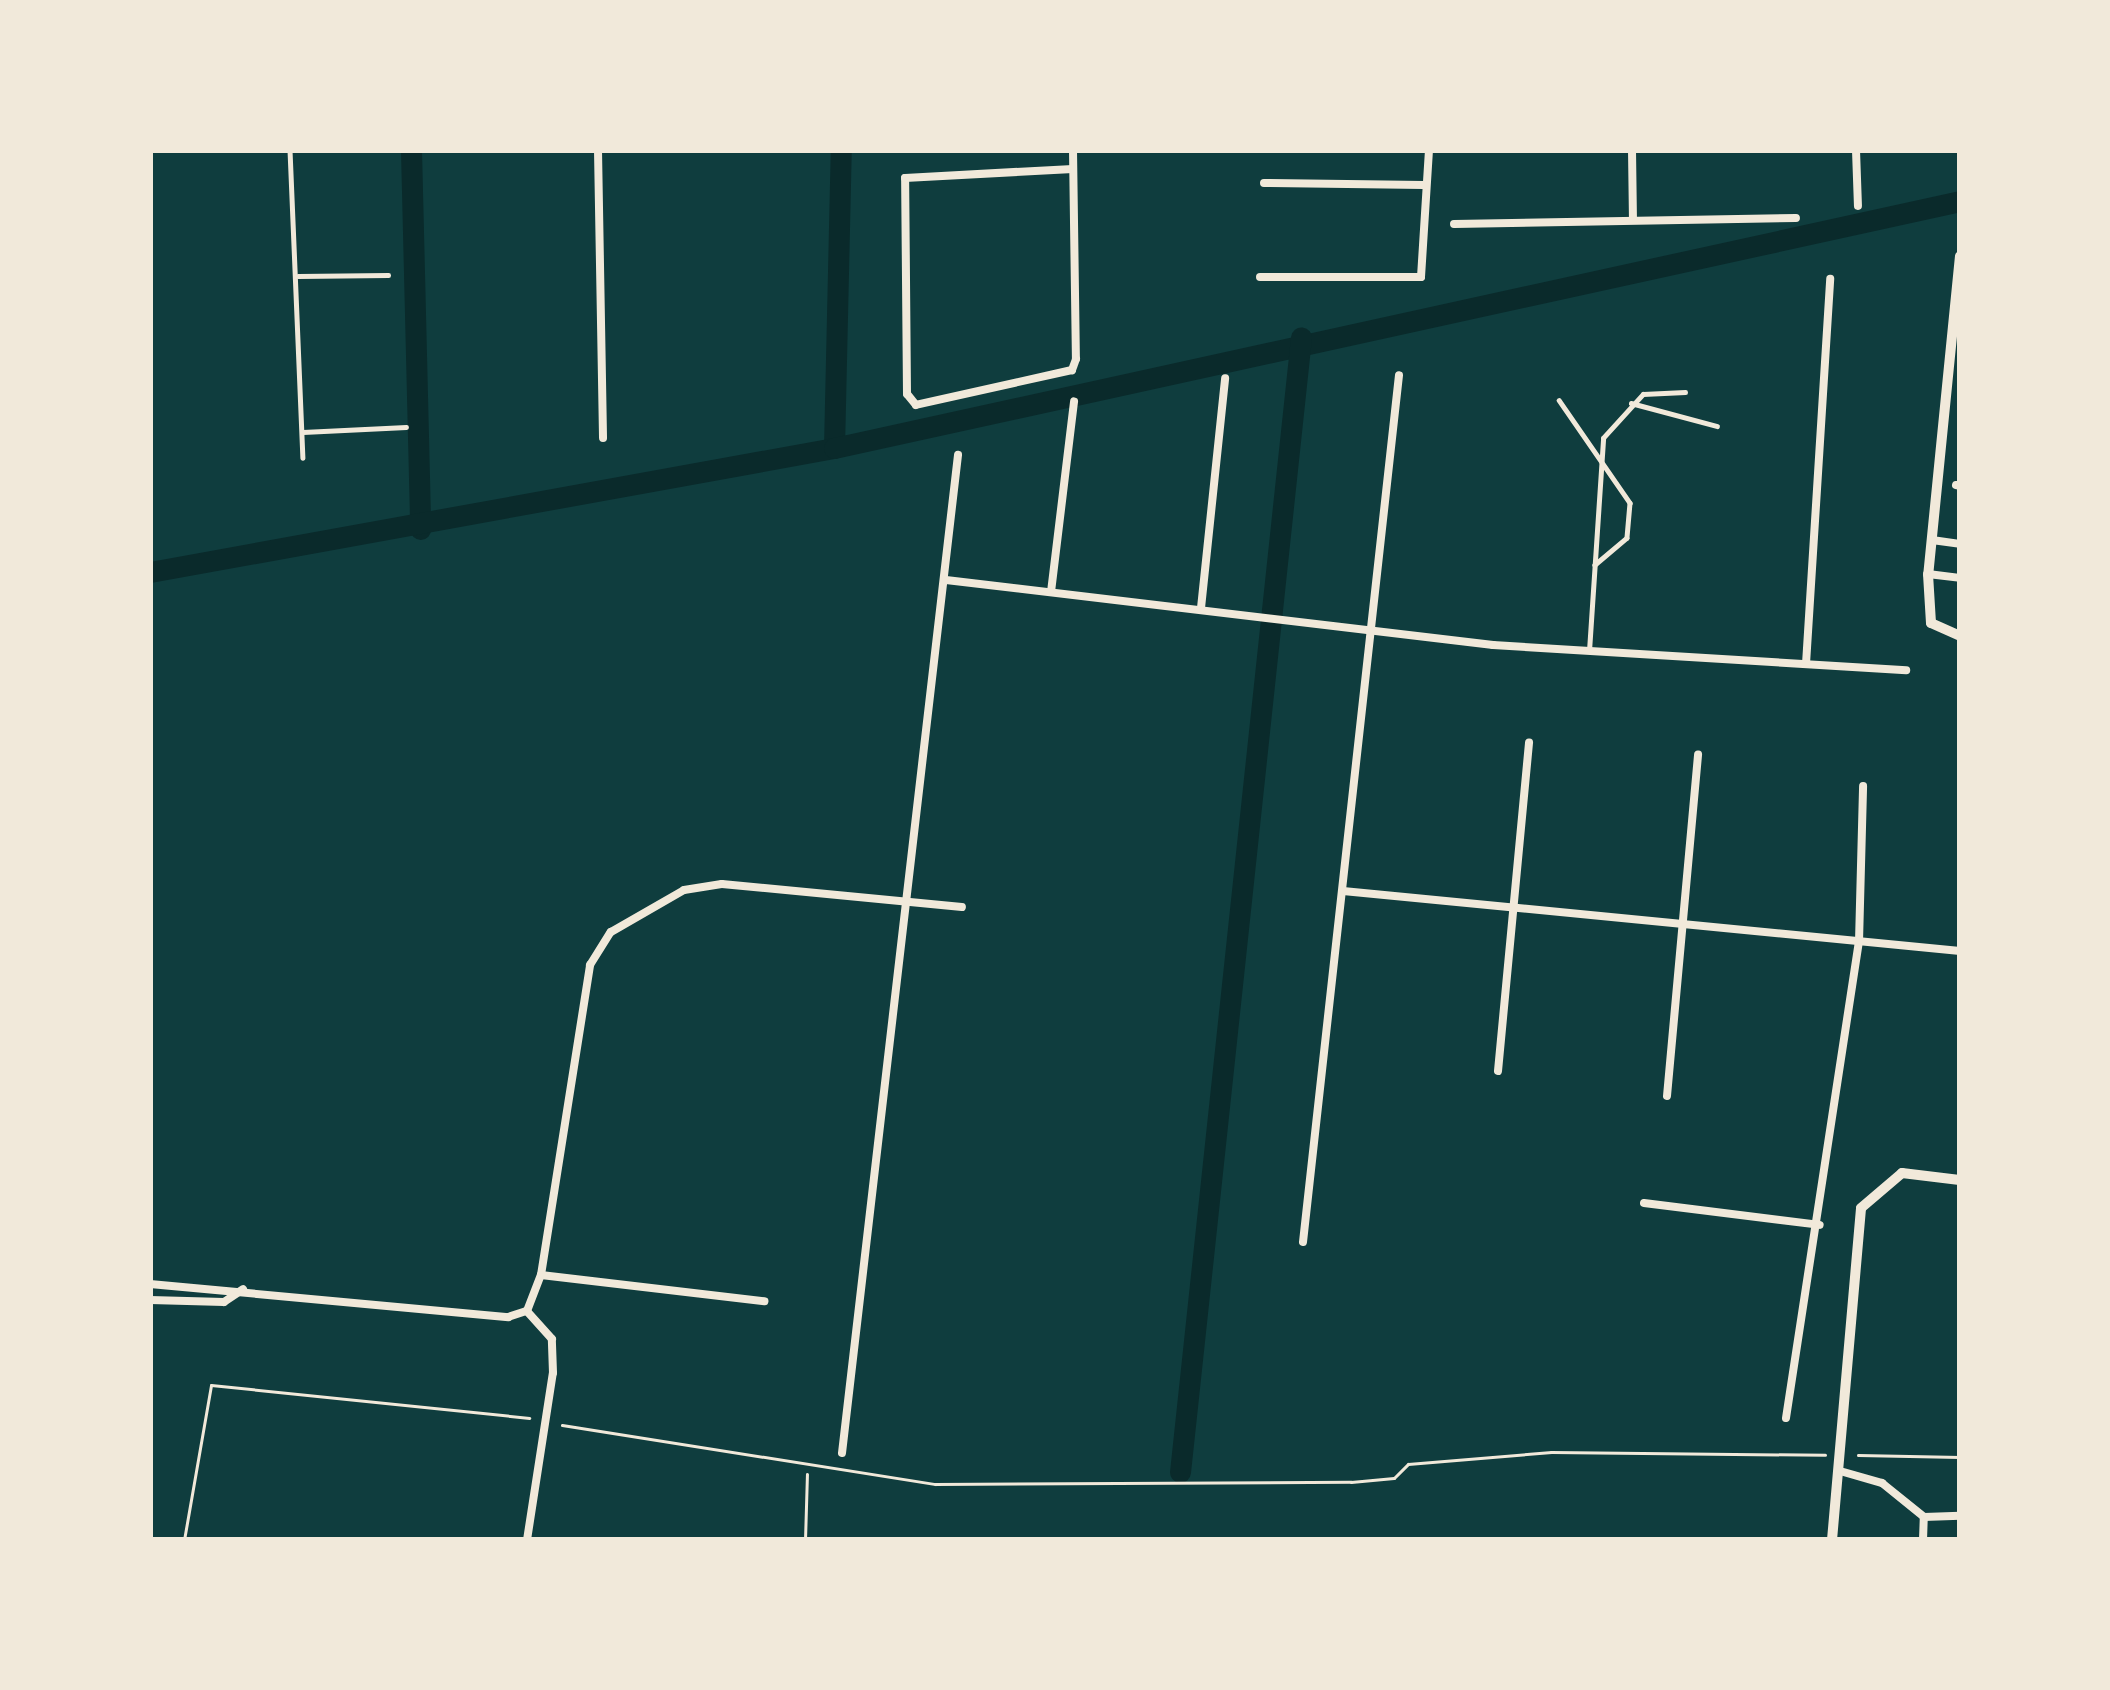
<!DOCTYPE html>
<html>
<head>
<meta charset="utf-8">
<style>
  body { margin:0 }
  #map { position:relative; width:2110px; height:1690px; overflow:hidden; background:#0f3d3e; font-family:"Golos Text",sans-serif }
  div>[style] { position:absolute }
  [style*='--x'] { left:calc(var(--x)*1px); top:calc(var(--y)*1px); width:calc(var(--w)*1px); rotate:calc(var(--a)*1deg) }
  .canal>* { height:21px; margin:-10.5px; padding:0 10.5px; transform-origin:10.5px; border-radius:10.5px; background:#0a2a2b }
  .path>* { height:3px; margin:-1.5px; padding:0 1.5px; transform-origin:1.5px; border-radius:1.5px; background:#f1e9da }
  .service>* { height:4.5px; margin:-2.25px; padding:0 2.25px; transform-origin:2.25px; border-radius:2.25px; background:#f1e9da }
  .minor>* { height:8px; margin:-4px; padding:0 4px; transform-origin:4px; border-radius:4px; background:#f1e9da }
  .tertiary>* { height:10px; margin:-5px; padding:0 5px; transform-origin:5px; border-radius:5px; background:#f1e9da }
  span { translate:-50% -50%; white-space:nowrap; text-align:center; line-height:1.15; -webkit-text-stroke:9px #f1e9da; paint-order:stroke }
  .frame { position:absolute; inset:0; border:153px solid #f1e9da; pointer-events:none }
</style>
</head>
<body>
<div id="map">
  <div class="canal">
    <i style="--x:411;--y:150;--w:379;--a:88.6"></i>
    <i style="--x:834;--y:448;--w:298;--a:-88.7"></i>
    <i style="--x:150;--y:572;--w:695;--a:-10.28"></i>
    <i style="--x:834;--y:448;--w:1153;--a:-12.37"></i>
    <i style="--x:1180;--y:1472;--w:1141;--a:-83.91"></i>
  </div>
  <div class="path">
    <i style="--x:562;--y:1425;--w:378;--a:9"></i>
    <i style="--x:935;--y:1484;--w:416;--a:-0.3"></i>
    <i style="--x:1351;--y:1482;--w:43;--a:-5.3"></i>
    <i style="--x:1394;--y:1478;--w:20;--a:-45"></i>
    <i style="--x:1408;--y:1464;--w:144;--a:-4.8"></i>
    <i style="--x:1551;--y:1452;--w:274;--a:0.6"></i>
    <i style="--x:1858;--y:1455;--w:102;--a:1.1"></i>
    <i style="--x:184;--y:1540;--w:157;--a:-80.1"></i>
    <i style="--x:211;--y:1385;--w:320;--a:5.9"></i>
    <i style="--x:805;--y:1540;--w:66;--a:-88.3"></i>
  </div>
  <div class="service">
    <i style="--x:290;--y:150;--w:308;--a:87.6"></i>
    <i style="--x:298;--y:276;--w:90;--a:-0.6"></i>
    <i style="--x:1559;--y:400;--w:125;--a:55.4"></i>
    <i style="--x:1630;--y:503;--w:35;--a:95"></i>
    <i style="--x:1627;--y:538;--w:42;--a:139.8"></i>
    <i style="--x:1631;--y:403;--w:89;--a:15"></i>
    <i style="--x:303;--y:432;--w:103;--a:-2.8"></i>
    <i style="--x:1589;--y:651;--w:213;--a:-86.2"></i>
    <i style="--x:1603;--y:438;--w:59;--a:-47.7"></i>
    <i style="--x:1643;--y:394;--w:42;--a:-2.7"></i>
  </div>
  <div class="minor">
    <i style="--x:598;--y:150;--w:288;--a:89"></i>
    <i style="--x:1073;--y:150;--w:209;--a:89.2"></i>
    <i style="--x:1076;--y:359;--w:12;--a:110"></i>
    <i style="--x:1072;--y:370;--w:160;--a:167.4"></i>
    <i style="--x:916;--y:405;--w:14;--a:-129"></i>
    <i style="--x:907;--y:394;--w:216;--a:-90.5"></i>
    <i style="--x:905;--y:178;--w:168;--a:-3.1"></i>
    <i style="--x:1632;--y:150;--w:70;--a:89.2"></i>
    <i style="--x:1856;--y:150;--w:56;--a:88"></i>
    <i style="--x:1264;--y:183;--w:160;--a:0.7"></i>
    <i style="--x:1454;--y:224;--w:342;--a:-1"></i>
    <i style="--x:1260;--y:277;--w:161;--a:0"></i>
    <i style="--x:1421;--y:277;--w:127;--a:-86.4"></i>
    <i style="--x:1956;--y:485;--w:4;--a:14"></i>
    <i style="--x:1932;--y:540;--w:28;--a:8"></i>
    <i style="--x:1928;--y:574;--w:32;--a:7"></i>
    <i style="--x:946;--y:580;--w:551;--a:6.78"></i>
    <i style="--x:1493;--y:645;--w:414;--a:3.5"></i>
    <i style="--x:1051;--y:592;--w:192;--a:-83.1"></i>
    <i style="--x:1201;--y:608;--w:231;--a:-84"></i>
    <i style="--x:1806;--y:664;--w:386;--a:-86.4"></i>
    <i style="--x:1343;--y:891;--w:620;--a:5.55"></i>
    <i style="--x:1498;--y:1071;--w:330;--a:-84.6"></i>
    <i style="--x:1667;--y:1096;--w:343;--a:-84.8"></i>
    <i style="--x:1644;--y:1203;--w:177;--a:7.1"></i>
    <i style="--x:1303;--y:1242;--w:872;--a:-83.68"></i>
    <i style="--x:541;--y:1275;--w:314;--a:-81"></i>
    <i style="--x:590;--y:965;--w:39;--a:-58"></i>
    <i style="--x:611;--y:932;--w:84;--a:-29.9"></i>
    <i style="--x:684;--y:890;--w:38;--a:-9"></i>
    <i style="--x:722;--y:884;--w:241;--a:5.5"></i>
    <i style="--x:150;--y:1284;--w:360;--a:5.3"></i>
    <i style="--x:508;--y:1317;--w:20;--a:-18"></i>
    <i style="--x:527;--y:1311;--w:39;--a:-69"></i>
    <i style="--x:541;--y:1275;--w:225;--a:6.7"></i>
    <i style="--x:150;--y:1300;--w:74;--a:1.5"></i>
    <i style="--x:224;--y:1302;--w:23;--a:-34"></i>
    <i style="--x:1786;--y:1418;--w:482;--a:-81.3"></i>
    <i style="--x:1859;--y:942;--w:156;--a:-88.5"></i>
    <i style="--x:842;--y:1453;--w:1005;--a:-83.37"></i>
    <i style="--x:1840;--y:1471;--w:44;--a:15.9"></i>
    <i style="--x:1882;--y:1483;--w:54;--a:39"></i>
    <i style="--x:1924;--y:1517;--w:36;--a:-2"></i>
    <i style="--x:527;--y:1540;--w:169;--a:-81.2"></i>
    <i style="--x:553;--y:1373;--w:34;--a:-92"></i>
    <i style="--x:552;--y:1339;--w:38;--a:-132"></i>
    <i style="--x:1923;--y:1540;--w:23;--a:-88"></i>
  </div>
  <div class="tertiary">
    <i style="--x:1960;--y:256;--w:320;--a:95.7"></i>
    <i style="--x:1928;--y:574;--w:49;--a:86.5"></i>
    <i style="--x:1931;--y:623;--w:32;--a:24"></i>
    <i style="--x:1832;--y:1540;--w:333;--a:-85"></i>
    <i style="--x:1861;--y:1208;--w:54;--a:-40.5"></i>
    <i style="--x:1902;--y:1173;--w:58;--a:6.9"></i>
  </div>
  <div class="frame"></div>
</div>
</body>
</html>
